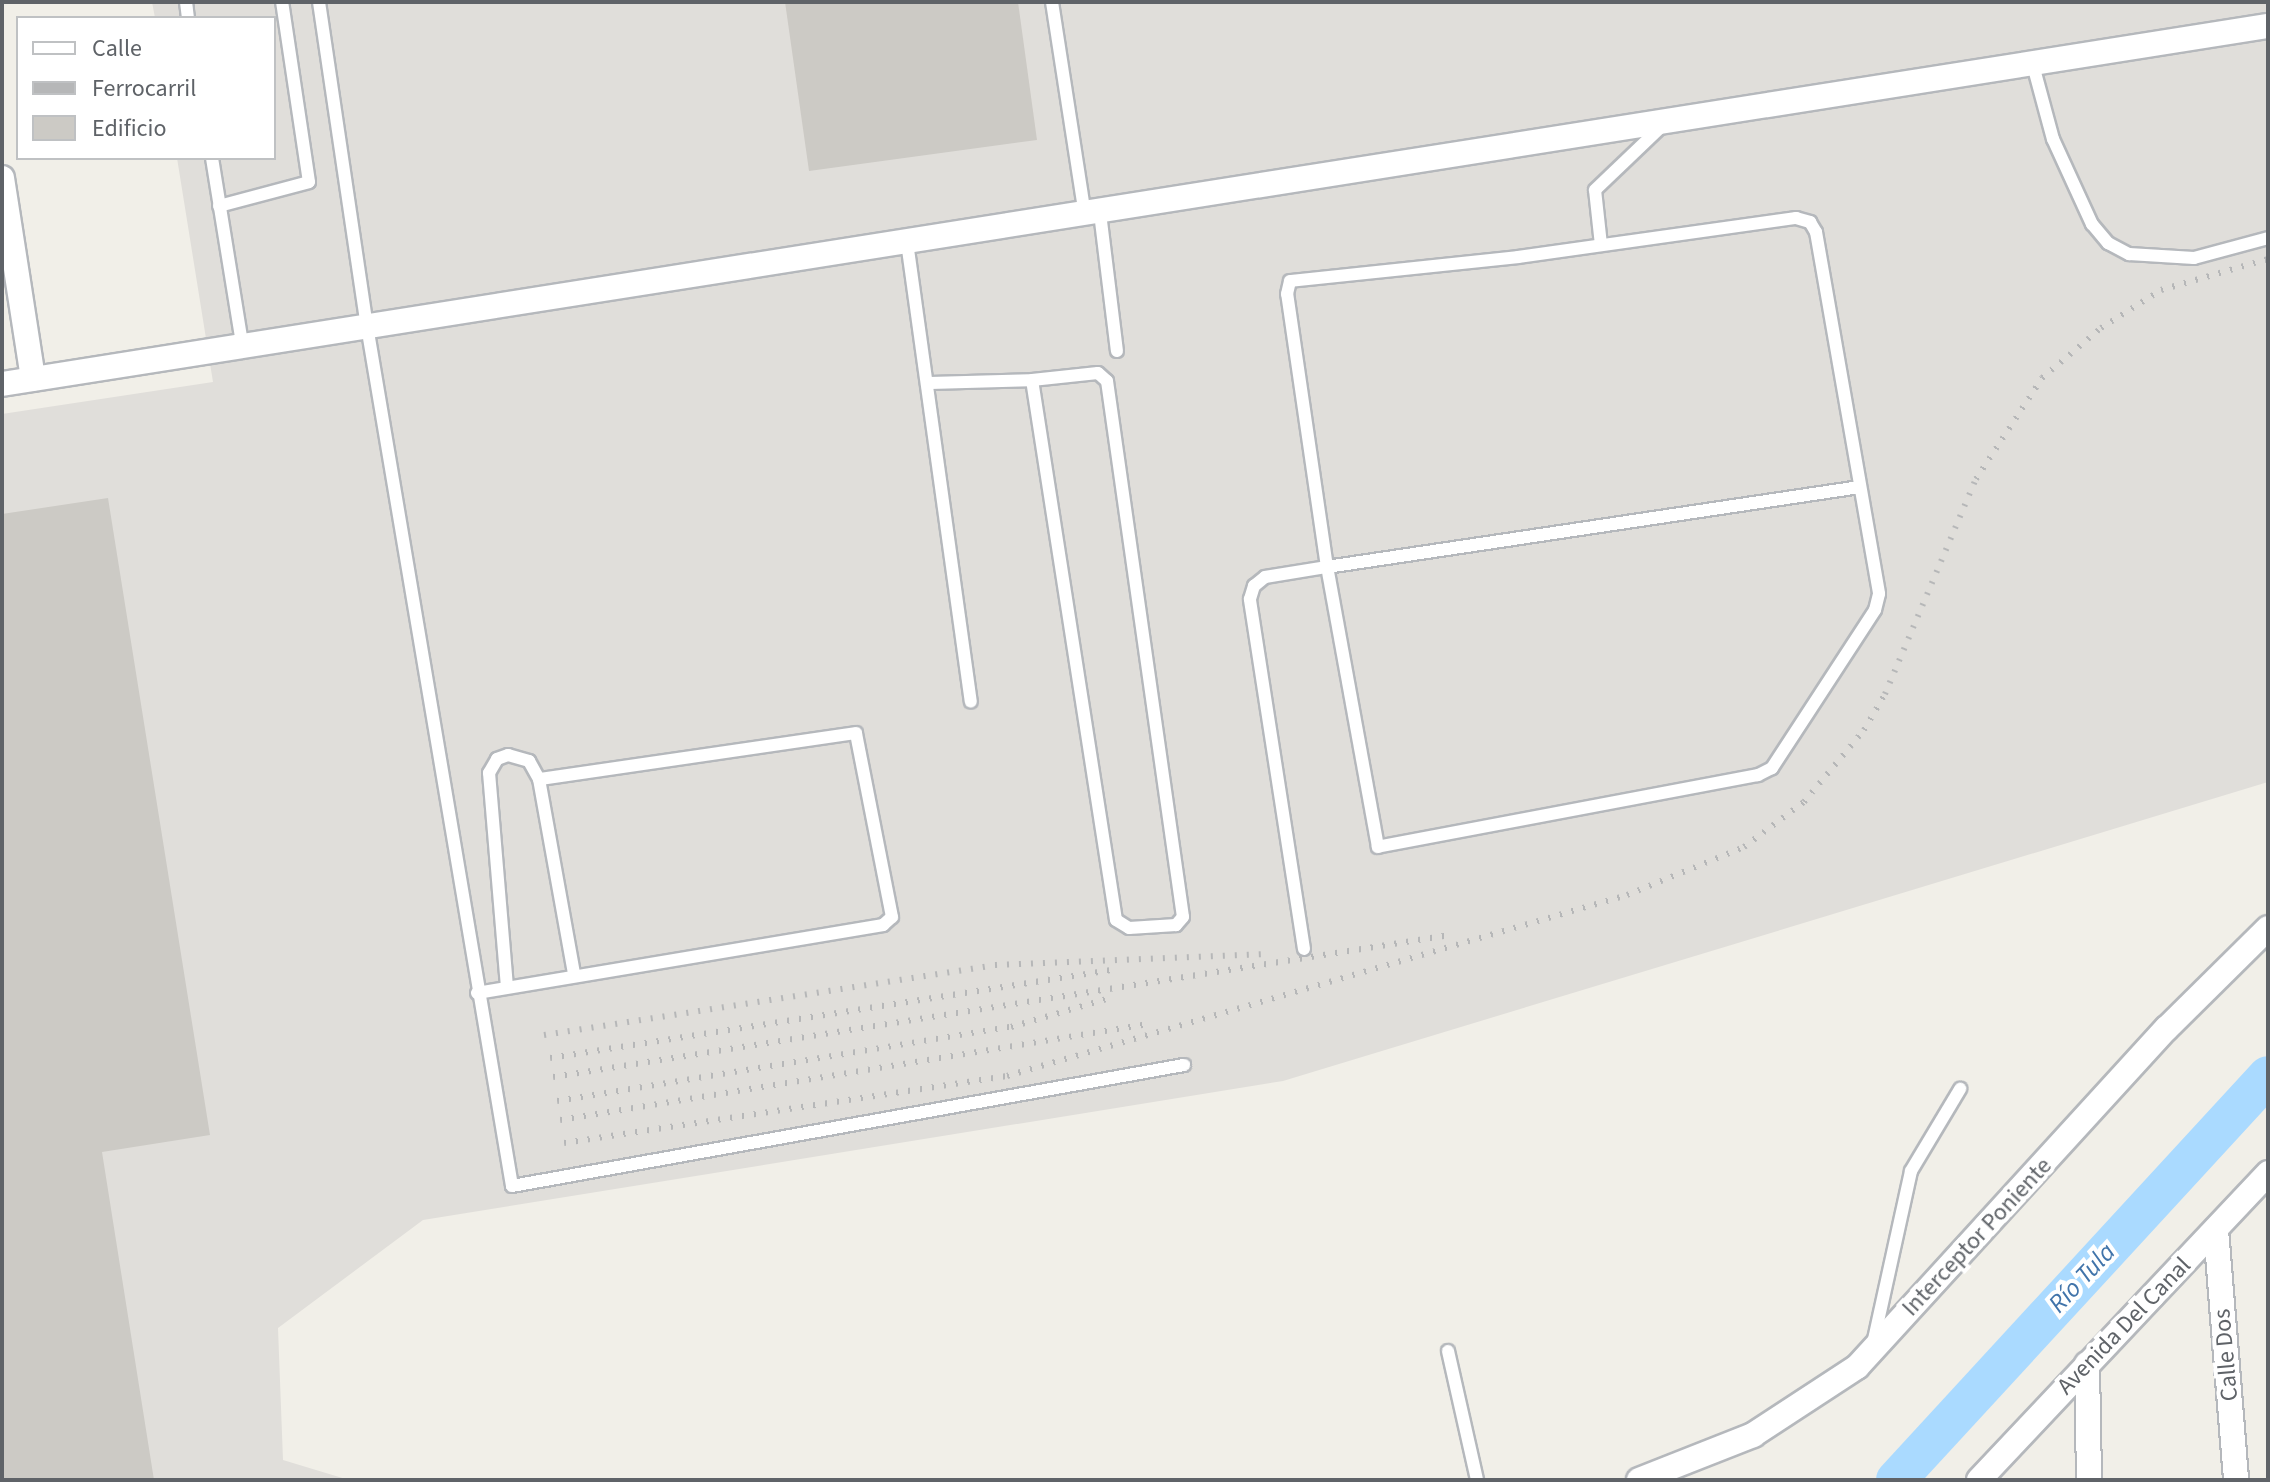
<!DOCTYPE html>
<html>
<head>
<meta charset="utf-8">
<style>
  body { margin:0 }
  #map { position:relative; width:2270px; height:1482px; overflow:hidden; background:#f1efe8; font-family:"Source Sans 3",sans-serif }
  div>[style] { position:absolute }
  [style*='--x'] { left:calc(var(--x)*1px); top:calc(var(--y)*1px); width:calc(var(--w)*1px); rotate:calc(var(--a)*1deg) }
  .industrial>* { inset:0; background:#e0deda }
  .river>* { height:40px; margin:-20px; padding:0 20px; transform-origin:20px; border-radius:20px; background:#aadaff }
  .building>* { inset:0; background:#cccac5 }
  .roads { filter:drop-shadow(2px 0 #b5b8bc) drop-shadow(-2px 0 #b5b8bc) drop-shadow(0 2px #b5b8bc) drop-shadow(0 -2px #b5b8bc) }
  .lane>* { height:12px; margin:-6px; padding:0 6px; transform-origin:6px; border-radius:6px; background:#fff }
  .street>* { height:24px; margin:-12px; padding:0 12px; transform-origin:12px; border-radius:12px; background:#fff }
  .rail>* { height:6px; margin-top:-3px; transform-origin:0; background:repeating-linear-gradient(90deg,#b6b7b8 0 2px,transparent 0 12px) }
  span { translate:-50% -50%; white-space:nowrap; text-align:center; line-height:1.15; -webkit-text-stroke:8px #fff; paint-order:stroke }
  .street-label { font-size:24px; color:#5f6368 }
  .water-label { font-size:26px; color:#4174aa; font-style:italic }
  .frame { position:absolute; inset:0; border:4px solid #5f6368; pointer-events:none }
  .legend { position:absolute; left:16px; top:16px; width:260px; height:144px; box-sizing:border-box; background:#fff; border:2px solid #bfc1c3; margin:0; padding:10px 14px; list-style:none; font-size:24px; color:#5f6368 }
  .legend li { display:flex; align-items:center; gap:16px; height:40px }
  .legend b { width:40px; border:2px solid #bfc1c3 }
</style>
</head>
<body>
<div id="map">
  <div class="industrial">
    <i style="clip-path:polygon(152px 2px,2268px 2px,2268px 782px,1283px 1081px,423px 1220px,278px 1328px,283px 1460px,349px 1480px,2px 1480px,2px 414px,213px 382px,177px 158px,274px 158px,274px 18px,155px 18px)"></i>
  </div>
  <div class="river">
    <i style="--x:1896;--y:1480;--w:549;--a:-47.36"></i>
  </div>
  <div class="building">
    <i style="clip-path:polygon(785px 2px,1018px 2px,1037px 140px,809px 171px)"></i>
    <i style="clip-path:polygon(108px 498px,210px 1135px,102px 1152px,154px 1480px,2px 1480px,2px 514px)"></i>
  </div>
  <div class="roads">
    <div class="lane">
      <i style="--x:186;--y:2;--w:16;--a:83"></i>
      <i style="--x:319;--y:2;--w:328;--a:81.6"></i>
      <i style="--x:367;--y:326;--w:872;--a:80.43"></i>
      <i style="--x:512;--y:1186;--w:683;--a:-10.21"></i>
      <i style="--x:1052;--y:2;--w:215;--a:81.2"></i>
      <i style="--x:2033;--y:65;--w:77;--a:74.9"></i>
      <i style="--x:2053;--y:139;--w:94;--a:65.4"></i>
      <i style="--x:2092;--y:224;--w:25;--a:50"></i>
      <i style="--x:2108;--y:243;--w:24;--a:28"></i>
      <i style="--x:2129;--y:254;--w:65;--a:3.5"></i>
      <i style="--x:2194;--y:258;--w:77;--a:-15.1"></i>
      <i style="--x:212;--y:158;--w:188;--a:80.8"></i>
      <i style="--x:219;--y:206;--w:93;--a:-14.9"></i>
      <i style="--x:309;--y:182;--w:182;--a:-98.5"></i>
      <i style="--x:1100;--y:213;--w:139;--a:83"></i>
      <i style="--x:1796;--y:218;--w:15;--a:16"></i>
      <i style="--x:1810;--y:222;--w:12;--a:59"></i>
      <i style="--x:1816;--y:232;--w:367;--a:80.1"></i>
      <i style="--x:1879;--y:594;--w:16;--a:104"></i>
      <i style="--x:1875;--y:610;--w:189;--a:123.1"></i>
      <i style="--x:1772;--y:768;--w:16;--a:153"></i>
      <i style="--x:1758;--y:775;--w:387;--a:169.3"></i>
      <i style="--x:1378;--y:847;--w:285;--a:-100.3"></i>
      <i style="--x:1327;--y:567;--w:276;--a:-98.3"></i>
      <i style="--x:1287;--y:294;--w:13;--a:-77"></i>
      <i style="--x:1290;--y:281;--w:229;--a:-6"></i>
      <i style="--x:1518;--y:257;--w:281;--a:-8"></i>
      <i style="--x:907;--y:242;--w:464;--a:82.1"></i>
      <i style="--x:1601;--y:245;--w:55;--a:-96.2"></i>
      <i style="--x:1595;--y:190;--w:93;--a:-43.7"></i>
      <i style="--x:1098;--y:373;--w:12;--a:42"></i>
      <i style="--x:1107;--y:381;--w:541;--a:81.93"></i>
      <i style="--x:1183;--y:917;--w:11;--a:131"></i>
      <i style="--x:1176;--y:925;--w:47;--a:176.3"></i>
      <i style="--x:1129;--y:928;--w:15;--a:-148"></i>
      <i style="--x:1116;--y:920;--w:546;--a:-98.84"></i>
      <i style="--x:1032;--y:380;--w:66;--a:-6.1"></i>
      <i style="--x:927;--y:383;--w:105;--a:-1.6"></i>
      <i style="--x:1304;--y:949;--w:354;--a:-98.8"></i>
      <i style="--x:1250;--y:599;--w:14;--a:-73"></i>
      <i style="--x:1254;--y:586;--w:14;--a:-39"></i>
      <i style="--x:1265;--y:577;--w:63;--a:-9.2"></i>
      <i style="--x:1327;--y:567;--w:539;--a:-8.54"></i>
      <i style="--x:507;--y:987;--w:215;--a:-94.8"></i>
      <i style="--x:489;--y:773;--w:16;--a:-60"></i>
      <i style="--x:497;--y:759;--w:12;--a:-20"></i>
      <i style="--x:508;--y:755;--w:22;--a:16"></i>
      <i style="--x:529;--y:761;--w:21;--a:61"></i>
      <i style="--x:539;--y:779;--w:198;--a:79.8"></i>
      <i style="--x:477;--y:993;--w:412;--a:-9.5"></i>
      <i style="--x:883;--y:925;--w:12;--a:-42"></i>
      <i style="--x:892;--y:917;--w:187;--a:-101.1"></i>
      <i style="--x:856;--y:733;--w:320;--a:171.7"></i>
      <i style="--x:1873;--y:1344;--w:177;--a:-77.6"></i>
      <i style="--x:1911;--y:1171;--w:96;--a:-59.1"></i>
      <i style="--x:1448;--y:1351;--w:132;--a:77.3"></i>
    </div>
    <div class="street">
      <i style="--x:2;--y:178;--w:203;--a:81.2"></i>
      <i style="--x:2;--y:384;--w:2294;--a:-8.98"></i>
      <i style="--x:2216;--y:1230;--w:251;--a:85.4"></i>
      <i style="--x:2087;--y:1364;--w:116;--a:89"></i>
      <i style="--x:1639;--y:1480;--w:123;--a:-21.5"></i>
      <i style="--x:1753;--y:1435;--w:124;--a:-33.2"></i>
      <i style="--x:1857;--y:1367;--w:459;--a:-47.6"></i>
      <i style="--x:2167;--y:1028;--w:142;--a:-44.7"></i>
      <i style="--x:1979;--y:1480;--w:422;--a:-46.7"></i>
    </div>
  </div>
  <div class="rail">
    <i style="--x:544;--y:1035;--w:456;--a:-8.8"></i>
    <i style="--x:995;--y:965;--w:272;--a:-2.3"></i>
    <i style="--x:550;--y:1058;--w:568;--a:-8.91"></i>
    <i style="--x:553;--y:1077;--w:908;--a:-9"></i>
    <i style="--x:557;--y:1101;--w:460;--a:-9.3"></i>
    <i style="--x:1011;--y:1027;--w:103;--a:-16.3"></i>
    <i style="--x:560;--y:1120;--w:596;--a:-9.27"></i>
    <i style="--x:564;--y:1143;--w:448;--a:-8.6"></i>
    <i style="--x:1007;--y:1076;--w:646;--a:-16.27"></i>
    <i style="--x:1627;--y:895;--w:126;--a:-22.3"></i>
    <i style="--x:1744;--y:847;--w:75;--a:-36.9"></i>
    <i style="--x:1804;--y:802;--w:94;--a:-50.2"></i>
    <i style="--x:1864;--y:730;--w:42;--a:-59.7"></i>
    <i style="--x:1885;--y:694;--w:233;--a:-67.1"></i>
    <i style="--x:1976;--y:479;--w:121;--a:-56.8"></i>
    <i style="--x:2042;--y:378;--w:77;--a:-40.3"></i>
    <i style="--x:2101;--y:328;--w:71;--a:-32.3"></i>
    <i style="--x:2161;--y:290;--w:111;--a:-16.2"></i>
  </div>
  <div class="street-label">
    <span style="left:1977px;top:1237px;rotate:-47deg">Interceptor Poniente</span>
    <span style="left:2124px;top:1326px;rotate:-46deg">Avenida Del Canal</span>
    <span style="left:2226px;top:1355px;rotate:-95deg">Calle Dos</span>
  </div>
  <div class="water-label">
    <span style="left:2082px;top:1278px;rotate:-47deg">Río Tula</span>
  </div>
  <div class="frame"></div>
  <ul class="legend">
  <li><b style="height:10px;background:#fff"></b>Calle</li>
  <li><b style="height:10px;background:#b6b7b8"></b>Ferrocarril</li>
  <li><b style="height:22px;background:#cccac5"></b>Edificio</li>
  </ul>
</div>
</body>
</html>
